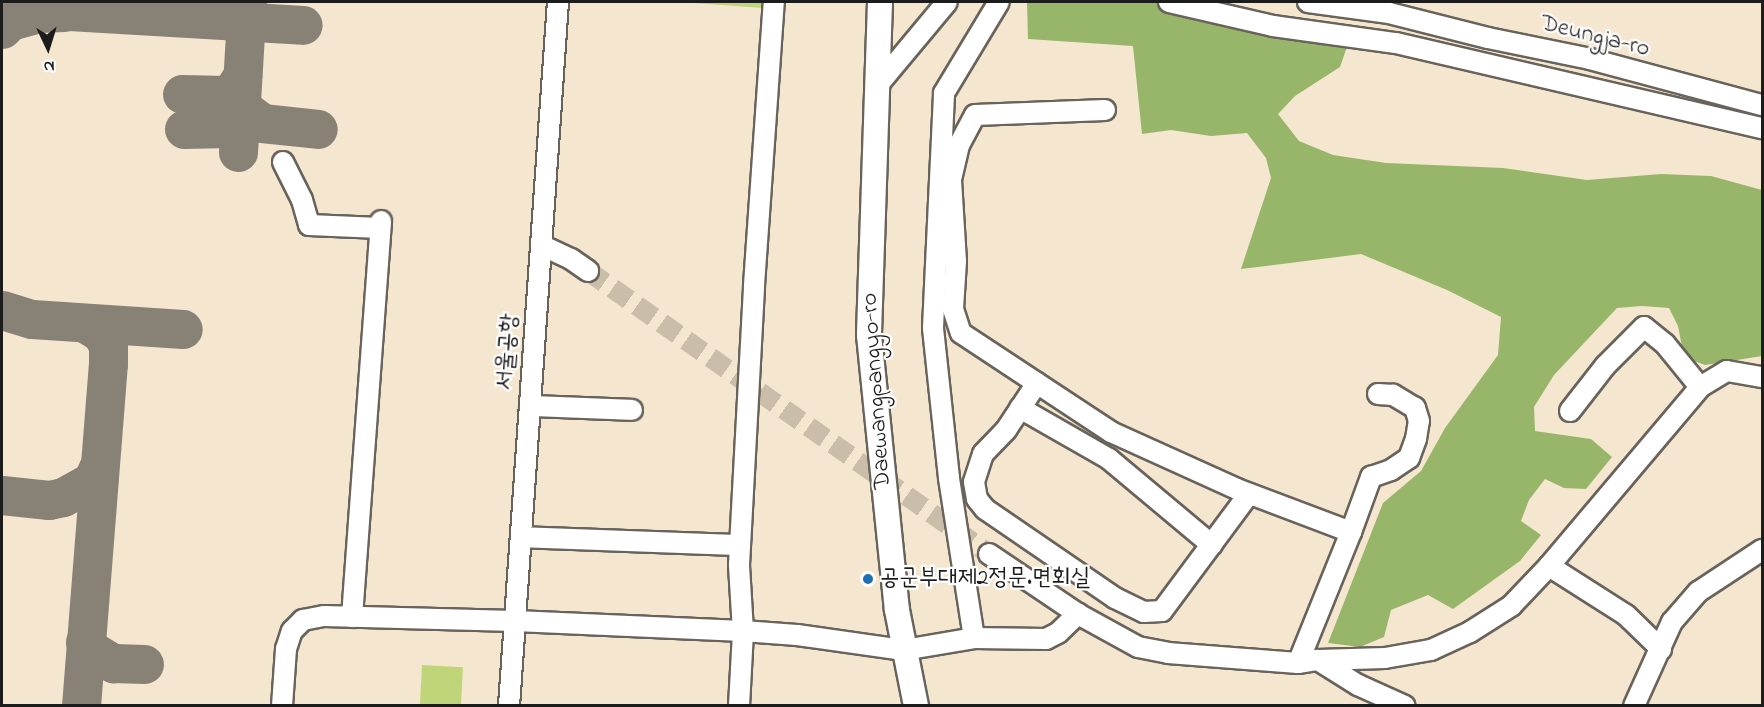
<!DOCTYPE html>
<html>
<head>
<meta charset="utf-8">
<style>
  body { margin:0 }
  #map { position:relative; width:1764px; height:707px; overflow:hidden; background:#f5e6cf; font-family:"Indie Flower","Poor Story",sans-serif }
  div>[style] { position:absolute }
  [style*='--x'] { left:calc(var(--x)*1px); top:calc(var(--y)*1px); width:calc(var(--w)*1px); rotate:calc(var(--a)*1deg) }
  .green>* { inset:0; background:#c0d579; transform-origin:0 0 }
  .forest>* { inset:0; background:#98b669 }
  .taxiway>* { height:39px; margin:-19.5px; padding:0 19.5px; transform-origin:19.5px; border-radius:19.5px; background:#888176 }
  .minor-tunnel>* { height:20px; margin-top:-10px; transform-origin:0; background:repeating-linear-gradient(90deg,#cabeab 0 20px,transparent 0 30px) }
  .roads { filter:drop-shadow(2px 0 #68635b) drop-shadow(-2px 0 #68635b) drop-shadow(0 2px #68635b) drop-shadow(0 -2px #68635b) }
  .minor>* { height:20px; margin:-10px; padding:0 10px; transform-origin:10px; border-radius:10px; background:#fff }
  .major>* { height:24px; margin:-12px; padding:0 12px; transform-origin:12px; border-radius:12px; background:#fff }
  .dots>* { width:16px; height:16px; translate:-50% -50%; box-sizing:border-box; border:3px solid #fff; border-radius:50% }
  span { translate:-50% -50%; white-space:nowrap; text-align:center; line-height:1.15; -webkit-text-stroke:4.5px #fff; paint-order:stroke }
  .street-label { font-size:24px; color:#1c1c1c }
  .poi-label { font-size:24px; color:#1c1c1c }
  .left { translate:0 -50%; text-align:left }
  .frame { position:absolute; inset:0; border:3px solid #1c1c1c; pointer-events:none }
  .north { position:absolute; left:18px; top:18px; width:60px; height:60px; -webkit-text-stroke:4px #fff; paint-order:stroke; rotate:176deg; font-size:16px; font-weight:700; line-height:24px; text-align:center; color:#1c1c1c }
  .north::after { content:''; display:block; margin:auto; width:21px; height:27px; background:#1c1c1c; clip-path:polygon(50% 0,100% 100%,50% 72%,0 100%) }
</style>
</head>
<body>
<div id="map">
  <div class="green">
    <i style="clip-path:polygon(679px 2px,764px 2px,764px 8px)"></i>
    <i style="left:422px;top:665px;width:41px;height:40px;rotate:3deg"></i>
  </div>
  <div class="forest">
    <i style="clip-path:polygon(1027px 2px,1166px 2px,1349px 41px,1340px 67px,1295px 96px,1278px 114px,1299px 141px,1333px 155px,1386px 163px,1503px 168px,1587px 180px,1661px 174px,1711px 176px,1762px 190px,1762px 356px,1705px 365px,1684px 357px,1678px 326px,1669px 308px,1642px 306px,1617px 308px,1554px 375px,1534px 407px,1535px 431px,1591px 439px,1612px 457px,1586px 489px,1564px 488px,1545px 479px,1529px 500px,1521px 521px,1541px 535px,1520px 561px,1453px 609px,1428px 595px,1391px 610px,1384px 637px,1360px 647px,1328px 643px,1383px 503px,1421px 471px,1445px 428px,1498px 355px,1501px 317px,1447px 290px,1361px 254px,1241px 269px,1271px 178px,1266px 158px,1247px 133px,1211px 136px,1171px 130px,1142px 134px,1133px 46px,1028px 39px)"></i>
  </div>
  <div class="taxiway">
    <i style="--x:33;--y:2;--w:37;--a:14"></i>
    <i style="--x:69;--y:11;--w:234;--a:3.4"></i>
    <i style="--x:2;--y:29;--w:11;--a:-45"></i>
    <i style="--x:10;--y:21;--w:30;--a:-15"></i>
    <i style="--x:39;--y:13;--w:25;--a:-2"></i>
    <i style="--x:182;--y:94;--w:43;--a:1.3"></i>
    <i style="--x:225;--y:95;--w:9;--a:-32"></i>
    <i style="--x:233;--y:90;--w:17;--a:-57"></i>
    <i style="--x:240;--y:101;--w:10;--a:61"></i>
    <i style="--x:245;--y:110;--w:21;--a:37"></i>
    <i style="--x:262;--y:123;--w:56;--a:6.1"></i>
    <i style="--x:184;--y:129;--w:45;--a:-1.3"></i>
    <i style="--x:229;--y:128;--w:16;--a:-50"></i>
    <i style="--x:238;--y:152;--w:150;--a:-86.6"></i>
    <i style="--x:2;--y:310;--w:31;--a:17"></i>
    <i style="--x:32;--y:319;--w:151;--a:3.8"></i>
    <i style="--x:2;--y:495;--w:47;--a:6.1"></i>
    <i style="--x:49;--y:500;--w:14;--a:-12"></i>
    <i style="--x:63;--y:497;--w:33;--a:-29"></i>
    <i style="--x:92;--y:481;--w:17;--a:-65"></i>
    <i style="--x:85;--y:642;--w:10;--a:53"></i>
    <i style="--x:91;--y:650;--w:26;--a:31"></i>
    <i style="--x:113;--y:663;--w:31;--a:2"></i>
    <i style="--x:81;--y:706;--w:343;--a:-85.5"></i>
    <i style="--x:108;--y:364;--w:19;--a:-90"></i>
    <i style="--x:108;--y:345;--w:14;--a:-120"></i>
    <i style="--x:101;--y:333;--w:19;--a:-148"></i>
  </div>
  <div class="minor-tunnel">
    <i style="--x:588;--y:271;--w:491;--a:35.2"></i>
  </div>
  <div class="roads">
    <div class="minor">
      <i style="--x:1169;--y:2;--w:107;--a:13"></i>
      <i style="--x:1273;--y:26;--w:124;--a:7.9"></i>
      <i style="--x:1396;--y:43;--w:376;--a:13.1"></i>
      <i style="--x:1308;--y:2;--w:82;--a:7.7"></i>
      <i style="--x:1389;--y:13;--w:102;--a:14.2"></i>
      <i style="--x:1488;--y:38;--w:104;--a:11.6"></i>
      <i style="--x:1590;--y:59;--w:178;--a:15"></i>
      <i style="--x:877;--y:86;--w:109;--a:-50.2"></i>
      <i style="--x:1105;--y:110;--w:130;--a:177.8"></i>
      <i style="--x:975;--y:115;--w:34;--a:118"></i>
      <i style="--x:959;--y:145;--w:36;--a:103"></i>
      <i style="--x:951;--y:180;--w:81;--a:86.5"></i>
      <i style="--x:956;--y:261;--w:48;--a:93.6"></i>
      <i style="--x:953;--y:309;--w:25;--a:72"></i>
      <i style="--x:961;--y:333;--w:180;--a:33.4"></i>
      <i style="--x:1111;--y:432;--w:138;--a:24.3"></i>
      <i style="--x:1237;--y:489;--w:122;--a:20.7"></i>
      <i style="--x:1351;--y:532;--w:141;--a:112"></i>
      <i style="--x:283;--y:162;--w:42;--a:63.4"></i>
      <i style="--x:302;--y:200;--w:26;--a:74"></i>
      <i style="--x:309;--y:225;--w:71;--a:2.4"></i>
      <i style="--x:541;--y:245;--w:33;--a:25"></i>
      <i style="--x:571;--y:259;--w:21;--a:35"></i>
      <i style="--x:1037;--y:383;--w:56;--a:123.4"></i>
      <i style="--x:1006;--y:430;--w:33;--a:134"></i>
      <i style="--x:983;--y:454;--w:29;--a:108"></i>
      <i style="--x:974;--y:482;--w:17;--a:80"></i>
      <i style="--x:977;--y:499;--w:13;--a:51"></i>
      <i style="--x:985;--y:509;--w:158;--a:34.4"></i>
      <i style="--x:1115;--y:598;--w:32;--a:26"></i>
      <i style="--x:1144;--y:612;--w:18;--a:-3"></i>
      <i style="--x:1162;--y:611;--w:146;--a:-53.4"></i>
      <i style="--x:530;--y:406;--w:102;--a:2.2"></i>
      <i style="--x:1020;--y:408;--w:103;--a:29.8"></i>
      <i style="--x:1109;--y:459;--w:134;--a:39.9"></i>
      <i style="--x:1570;--y:411;--w:57;--a:-52.1"></i>
      <i style="--x:1605;--y:366;--w:55;--a:-45"></i>
      <i style="--x:1644;--y:327;--w:27;--a:39"></i>
      <i style="--x:1665;--y:344;--w:55;--a:50.9"></i>
      <i style="--x:1351;--y:532;--w:59;--a:-70"></i>
      <i style="--x:1371;--y:477;--w:21;--a:-19"></i>
      <i style="--x:1391;--y:470;--w:22;--a:-34"></i>
      <i style="--x:1409;--y:458;--w:20;--a:-70"></i>
      <i style="--x:1416;--y:439;--w:18;--a:-81"></i>
      <i style="--x:1419;--y:421;--w:14;--a:-107"></i>
      <i style="--x:1415;--y:408;--w:26;--a:-149"></i>
      <i style="--x:1393;--y:395;--w:15;--a:-176"></i>
      <i style="--x:521;--y:537;--w:219;--a:2.1"></i>
      <i style="--x:989;--y:554;--w:107;--a:34"></i>
      <i style="--x:1078;--y:614;--w:68;--a:28.8"></i>
      <i style="--x:1138;--y:647;--w:31;--a:11"></i>
      <i style="--x:1168;--y:653;--w:130;--a:4.4"></i>
      <i style="--x:1298;--y:663;--w:20;--a:-9"></i>
      <i style="--x:1318;--y:660;--w:47;--a:32"></i>
      <i style="--x:1358;--y:685;--w:51;--a:24.1"></i>
      <i style="--x:1549;--y:566;--w:91;--a:32.5"></i>
      <i style="--x:1626;--y:615;--w:49;--a:44.2"></i>
      <i style="--x:352;--y:617;--w:397;--a:-85.8"></i>
      <i style="--x:974;--y:638;--w:162;--a:-98.9"></i>
      <i style="--x:949;--y:478;--w:151;--a:-96.1"></i>
      <i style="--x:933;--y:328;--w:235;--a:-87.3"></i>
      <i style="--x:944;--y:93;--w:106;--a:-58.9"></i>
      <i style="--x:1318;--y:660;--w:67;--a:-1.7"></i>
      <i style="--x:1385;--y:658;--w:47;--a:-9.9"></i>
      <i style="--x:1431;--y:650;--w:43;--a:-24.8"></i>
      <i style="--x:1470;--y:632;--w:49;--a:-32.4"></i>
      <i style="--x:1511;--y:606;--w:55;--a:-46.5"></i>
      <i style="--x:1549;--y:566;--w:234;--a:-49.8"></i>
      <i style="--x:1700;--y:387;--w:31;--a:-31"></i>
      <i style="--x:1727;--y:371;--w:36;--a:10"></i>
      <i style="--x:282;--y:706;--w:57;--a:-86"></i>
      <i style="--x:286;--y:649;--w:19;--a:-72"></i>
      <i style="--x:292;--y:631;--w:16;--a:-45"></i>
      <i style="--x:303;--y:620;--w:21;--a:-11"></i>
      <i style="--x:324;--y:616;--w:191;--a:1.5"></i>
      <i style="--x:515;--y:621;--w:228;--a:2.5"></i>
      <i style="--x:743;--y:631;--w:54;--a:4.2"></i>
      <i style="--x:797;--y:635;--w:108;--a:8"></i>
      <i style="--x:904;--y:650;--w:71;--a:-9.7"></i>
      <i style="--x:974;--y:638;--w:72;--a:0.8"></i>
      <i style="--x:1046;--y:639;--w:13;--a:-27"></i>
      <i style="--x:1058;--y:633;--w:28;--a:-44"></i>
      <i style="--x:509;--y:706;--w:706;--a:-86.02"></i>
      <i style="--x:739;--y:706;--w:75;--a:-86.9"></i>
      <i style="--x:743;--y:631;--w:66;--a:-93.5"></i>
      <i style="--x:739;--y:565;--w:280;--a:-86.9"></i>
      <i style="--x:754;--y:285;--w:284;--a:-86"></i>
      <i style="--x:1634;--y:706;--w:92;--a:-65.7"></i>
      <i style="--x:1672;--y:622;--w:40;--a:-49"></i>
      <i style="--x:1698;--y:592;--w:77;--a:-33.3"></i>
    </div>
    <div class="major">
      <i style="--x:880;--y:2;--w:333;--a:91.9"></i>
      <i style="--x:869;--y:335;--w:276;--a:84.2"></i>
      <i style="--x:897;--y:610;--w:98;--a:78.8"></i>
    </div>
  </div>
  <div class="dots">
    <i style="left:868px;top:579px;background:#1f6fb2"></i>
  </div>
  <div class="street-label">
    <span style="left:1595px;top:37px;rotate:14deg">Deungja-ro</span>
    <span style="left:508px;top:352px;rotate:-86deg">서울공항</span>
    <span style="left:877px;top:391px;rotate:-94deg">Daewangpangyo-ro</span>
  </div>
  <div class="poi-label">
    <span class="left" style="left:880px;top:579px">공군부대제2정문.면회실</span>
  </div>
  <div class="frame"></div>
  <div class="north">N</div>
</div>
</body>
</html>
